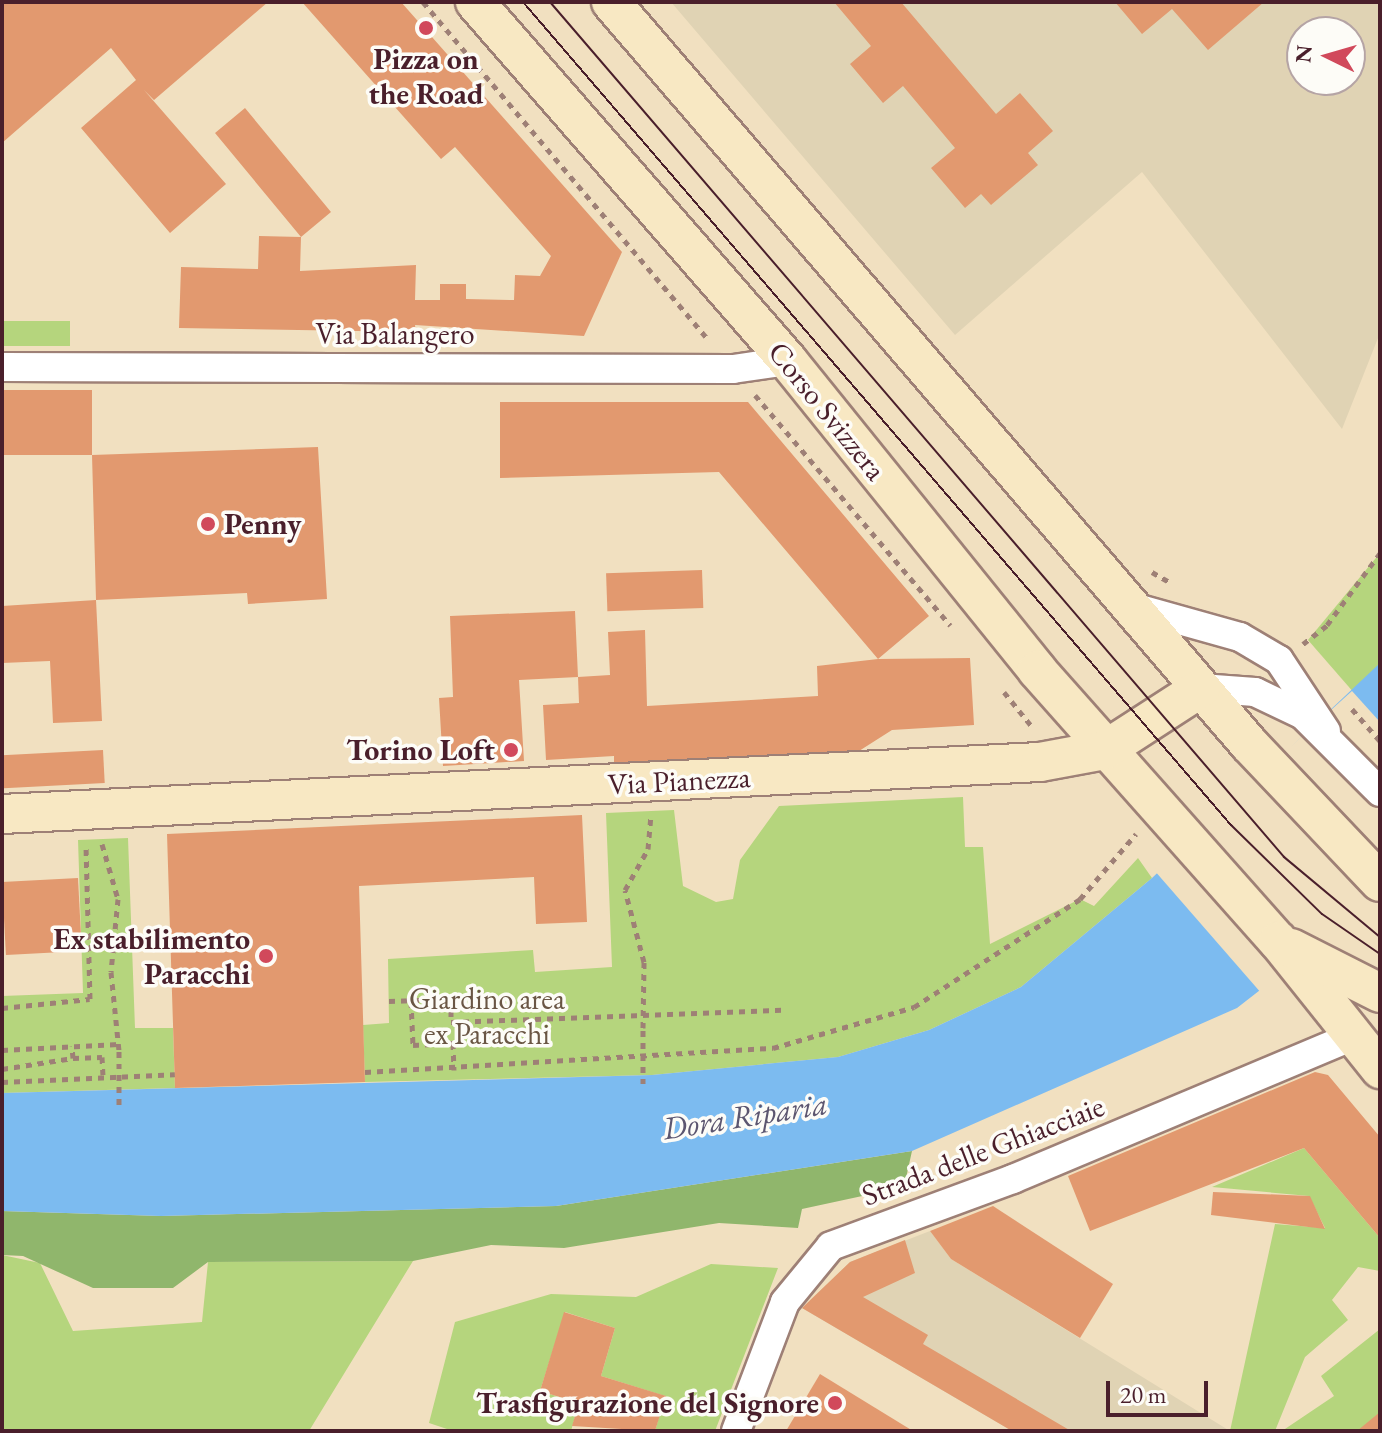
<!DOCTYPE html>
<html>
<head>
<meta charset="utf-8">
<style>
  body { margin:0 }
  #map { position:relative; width:1382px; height:1433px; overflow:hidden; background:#f1e0c0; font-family:"EB Garamond",serif }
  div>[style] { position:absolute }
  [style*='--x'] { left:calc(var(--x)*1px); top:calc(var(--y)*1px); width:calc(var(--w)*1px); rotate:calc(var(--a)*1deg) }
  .built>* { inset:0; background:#e0d3b4 }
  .green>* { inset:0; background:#b5d57d; transform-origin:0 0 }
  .forest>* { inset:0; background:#90b66c }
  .water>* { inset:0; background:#7cbbf0 }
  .pier>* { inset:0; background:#f1e0c0 }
  .building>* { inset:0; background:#e2996f; transform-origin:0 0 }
  .path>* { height:5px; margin-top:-2.5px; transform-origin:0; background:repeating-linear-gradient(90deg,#9e8076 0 6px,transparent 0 12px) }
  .roads { filter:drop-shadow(2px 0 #9e8076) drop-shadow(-2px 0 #9e8076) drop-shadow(0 2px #9e8076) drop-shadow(0 -2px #9e8076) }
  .street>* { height:28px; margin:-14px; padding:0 14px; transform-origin:14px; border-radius:14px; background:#fff }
  .secondary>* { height:38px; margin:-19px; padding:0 19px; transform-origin:19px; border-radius:19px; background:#f8e8c3 }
  .tram>* { height:2px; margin:-1px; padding:0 1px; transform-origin:1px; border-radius:1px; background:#4a1f2b }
  .path-bridge>* { height:5px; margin-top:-2.5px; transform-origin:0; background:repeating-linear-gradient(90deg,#9e8076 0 6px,transparent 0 12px) }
  .dots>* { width:22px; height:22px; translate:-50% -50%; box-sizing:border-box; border:4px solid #fdfcf7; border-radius:50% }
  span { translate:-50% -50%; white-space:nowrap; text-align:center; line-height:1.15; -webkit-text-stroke:7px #fdfcf7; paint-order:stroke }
  .poi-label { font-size:30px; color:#4a1f2b; font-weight:700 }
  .left { translate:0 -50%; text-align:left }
  .right { translate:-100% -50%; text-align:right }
  .street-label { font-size:30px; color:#4a1f2b }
  .park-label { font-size:30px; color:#6a5644 }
  .water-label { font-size:32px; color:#5c5670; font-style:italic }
  .frame { position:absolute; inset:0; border:4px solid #4a1f2b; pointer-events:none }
  .north { position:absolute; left:1286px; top:16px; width:80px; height:80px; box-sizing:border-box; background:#fdfcf7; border:2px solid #b5a4a5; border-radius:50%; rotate:275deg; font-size:22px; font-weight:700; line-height:32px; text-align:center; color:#4a1f2b }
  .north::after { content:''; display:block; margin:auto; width:28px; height:36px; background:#d1495b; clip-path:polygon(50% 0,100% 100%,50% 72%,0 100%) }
  .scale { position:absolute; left:1106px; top:1381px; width:102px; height:36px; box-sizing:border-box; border:4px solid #4a1f2b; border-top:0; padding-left:10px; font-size:24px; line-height:28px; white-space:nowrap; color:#4a1f2b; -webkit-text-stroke:6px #fdfcf7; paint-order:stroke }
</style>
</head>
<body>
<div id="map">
  <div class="built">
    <i style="clip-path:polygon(evenodd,671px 2px,1380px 2px,1380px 333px,1342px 429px,1142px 172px,955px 335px,671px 2px,1302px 32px,1350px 32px,1350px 80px,1302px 80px,1302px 32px)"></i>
    <i style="clip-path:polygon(930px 1231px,951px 1259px,1230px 1431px,1012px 1431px,802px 1308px,850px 1262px)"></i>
  </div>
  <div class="green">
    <i style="left:2px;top:321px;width:68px;height:25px"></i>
    <i style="clip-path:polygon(1380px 553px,1380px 663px,1355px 694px,1308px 640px)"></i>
    <i style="clip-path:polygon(963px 797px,965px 847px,983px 847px,990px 944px,1080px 899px,1094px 906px,1138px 858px,1152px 878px,1021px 987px,929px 1030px,838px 1057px,652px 1075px,365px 1082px,363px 1025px,389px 1023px,388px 959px,533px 950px,535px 972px,612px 967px,606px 813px,674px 810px,683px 886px,716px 902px,733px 899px,740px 860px,779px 806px)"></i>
    <i style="clip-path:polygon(128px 838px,135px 1028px,173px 1028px,175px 1088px,2px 1093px,2px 996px,83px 993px,78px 840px)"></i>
    <i style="clip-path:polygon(1304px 1148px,1380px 1238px,1380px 1271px,1358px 1267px,1332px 1300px,1348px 1320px,1305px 1357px,1275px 1431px,1230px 1431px,1275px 1224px,1325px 1228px,1309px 1196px,1212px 1187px)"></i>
    <i style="clip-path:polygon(2px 1255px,40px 1263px,73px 1331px,202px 1322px,208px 1262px,413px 1261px,309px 1431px,2px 1431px)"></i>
    <i style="clip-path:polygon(711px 1264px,778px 1268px,715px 1431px,655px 1431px,665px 1396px,601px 1376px,615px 1328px,565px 1312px,540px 1391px,579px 1403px,571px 1431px,453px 1431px,429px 1423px,455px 1322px,551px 1294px,636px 1297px)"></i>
    <i style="clip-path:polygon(1380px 1329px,1380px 1431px,1282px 1431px,1334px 1396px,1321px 1376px)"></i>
  </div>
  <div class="forest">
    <i style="clip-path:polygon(912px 1151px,904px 1187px,802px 1209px,798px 1228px,719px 1223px,564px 1248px,491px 1245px,413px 1261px,208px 1262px,173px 1288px,93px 1288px,23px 1256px,2px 1255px,2px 1211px,161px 1216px,556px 1206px)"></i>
  </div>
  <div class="water">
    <i style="clip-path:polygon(1380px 663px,1380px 897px,1237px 1008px,912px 1151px,556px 1206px,161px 1216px,2px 1211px,2px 1093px,652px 1075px,838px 1057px,929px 1030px,1021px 987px,1152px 878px)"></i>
  </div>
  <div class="pier">
    <i style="clip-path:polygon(1352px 691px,1380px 722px,1380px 902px,1262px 994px,1154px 870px)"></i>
  </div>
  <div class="building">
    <i style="clip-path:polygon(2px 2px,268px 2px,154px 100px,144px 90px,226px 184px,170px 233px,81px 128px,136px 80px,111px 48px,2px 143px)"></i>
    <i style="clip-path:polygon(302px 2px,401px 2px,622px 252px,584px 336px,415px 325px,416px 332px,179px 328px,181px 267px,258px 269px,259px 236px,301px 237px,215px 133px,245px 108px,331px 212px,301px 237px,300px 271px,416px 265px,415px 300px,440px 300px,440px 284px,466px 284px,466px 299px,514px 300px,515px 275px,540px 276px,551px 256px,455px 147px,441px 159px)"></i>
    <i style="clip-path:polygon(834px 2px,901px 2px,996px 114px,1020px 93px,1053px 131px,1028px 153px,1038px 165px,991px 205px,981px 194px,965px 208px,931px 168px,955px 148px,903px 86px,883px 103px,850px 64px,871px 46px)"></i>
    <i style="clip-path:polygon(1115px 2px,1264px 2px,1208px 50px,1172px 9px,1142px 34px)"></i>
    <i style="left:92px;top:390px;width:65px;height:90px;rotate:90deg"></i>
    <i style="clip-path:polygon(500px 402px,748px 402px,929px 616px,878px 659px,970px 658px,974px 725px,892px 730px,848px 758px,614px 771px,614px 756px,546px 760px,543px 705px,579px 703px,578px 677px,519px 680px,524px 761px,443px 766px,439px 698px,453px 697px,450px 616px,575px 611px,578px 677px,610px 675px,608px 632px,645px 630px,647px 706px,818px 696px,817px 666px,878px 659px,719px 472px,500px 478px)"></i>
    <i style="clip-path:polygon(318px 447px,327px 599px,248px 604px,247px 593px,96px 600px,92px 455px)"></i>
    <i style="left:702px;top:570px;width:38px;height:96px;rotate:88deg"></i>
    <i style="clip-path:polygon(96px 600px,102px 721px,53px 723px,50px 661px,2px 663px,2px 606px)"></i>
    <i style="left:103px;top:750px;width:33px;height:101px;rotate:87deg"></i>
    <i style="clip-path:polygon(582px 815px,587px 922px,536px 924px,534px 877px,359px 886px,365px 1082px,175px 1088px,167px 834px)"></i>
    <i style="left:78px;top:878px;width:73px;height:76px;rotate:87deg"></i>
    <i style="clip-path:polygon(1315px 1072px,1328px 1075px,1380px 1137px,1380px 1238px,1304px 1148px,1090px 1231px,1068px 1176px)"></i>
    <i style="clip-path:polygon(1213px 1192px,1310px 1196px,1325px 1229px,1211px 1215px)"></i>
    <i style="clip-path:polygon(993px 1206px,1113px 1284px,1080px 1338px,951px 1259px,930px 1231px)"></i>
    <i style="clip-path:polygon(905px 1240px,915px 1273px,863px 1297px,928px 1335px,923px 1344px,1071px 1431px,1012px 1431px,802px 1308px,850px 1262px)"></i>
    <i style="clip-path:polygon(564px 1312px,615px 1328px,601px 1376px,666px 1396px,655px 1431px,572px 1426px,579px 1403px,540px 1391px)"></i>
    <i style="clip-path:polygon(820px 1374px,913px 1431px,786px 1431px)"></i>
    <i style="clip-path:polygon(1380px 1412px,1380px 1431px,1357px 1431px)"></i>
  </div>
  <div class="path">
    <i style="--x:423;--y:2;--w:440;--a:49.8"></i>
    <i style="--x:755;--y:395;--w:302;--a:49.7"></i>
    <i style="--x:1152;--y:572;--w:22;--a:30"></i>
    <i style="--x:1303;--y:644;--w:31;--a:-38"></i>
    <i style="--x:1327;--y:625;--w:89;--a:-53.6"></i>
    <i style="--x:1004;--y:692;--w:46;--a:51.1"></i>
    <i style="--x:1352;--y:709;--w:43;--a:48.8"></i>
    <i style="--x:102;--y:844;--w:57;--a:73.8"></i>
    <i style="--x:118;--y:899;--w:73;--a:95.5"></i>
    <i style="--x:111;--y:972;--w:79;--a:84.2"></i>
    <i style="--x:389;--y:1001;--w:62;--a:-1.8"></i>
    <i style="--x:451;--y:999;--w:23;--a:90"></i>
    <i style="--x:451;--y:1022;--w:331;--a:-2.1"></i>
    <i style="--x:411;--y:1001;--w:44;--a:87.4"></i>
    <i style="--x:413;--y:1045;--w:40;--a:-2.9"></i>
    <i style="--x:453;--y:1043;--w:27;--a:88"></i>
    <i style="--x:2;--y:1008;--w:88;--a:-5.8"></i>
    <i style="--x:90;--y:999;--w:153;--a:-91.5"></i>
    <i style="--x:643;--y:1028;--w:66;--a:-89.1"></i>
    <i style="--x:644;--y:962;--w:74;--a:-104.8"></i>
    <i style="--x:625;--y:890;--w:47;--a:-60.7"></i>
    <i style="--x:648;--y:849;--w:33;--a:-85"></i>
    <i style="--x:2;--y:1050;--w:117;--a:-2.9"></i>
    <i style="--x:73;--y:1058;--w:29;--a:-2"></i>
    <i style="--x:102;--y:1057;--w:18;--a:87"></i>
    <i style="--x:2;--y:1069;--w:72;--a:-8.8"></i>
    <i style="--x:73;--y:1058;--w:12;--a:-95"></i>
    <i style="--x:365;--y:1072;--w:409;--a:-3.4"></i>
    <i style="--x:773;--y:1048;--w:147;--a:-16.2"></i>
    <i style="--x:914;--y:1007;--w:198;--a:-33"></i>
    <i style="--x:1080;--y:899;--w:86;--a:-49.3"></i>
    <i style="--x:2;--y:1082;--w:173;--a:-2.6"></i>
  </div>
  <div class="roads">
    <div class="street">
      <i style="--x:2;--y:367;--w:731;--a:0.16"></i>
      <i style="--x:733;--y:369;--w:56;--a:-8.3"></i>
      <i style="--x:1129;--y:606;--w:115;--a:15.6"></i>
      <i style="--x:1240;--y:637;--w:45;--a:30.5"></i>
      <i style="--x:1279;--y:660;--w:85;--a:56.5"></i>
      <i style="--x:1201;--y:688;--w:54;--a:4.2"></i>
      <i style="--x:1255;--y:692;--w:53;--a:25.6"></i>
      <i style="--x:1303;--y:715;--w:109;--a:45"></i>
      <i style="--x:736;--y:1431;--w:138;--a:-69.2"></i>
      <i style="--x:785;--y:1302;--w:72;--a:-50.6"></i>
      <i style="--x:831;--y:1246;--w:194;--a:-20.2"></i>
      <i style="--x:1013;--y:1179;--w:369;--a:-22.8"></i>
    </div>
    <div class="secondary">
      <i style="--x:475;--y:2;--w:476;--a:48.9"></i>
      <i style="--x:788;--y:361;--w:397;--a:51.1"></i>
      <i style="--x:1037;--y:670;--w:363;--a:48.4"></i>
      <i style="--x:1278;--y:941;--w:164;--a:51.4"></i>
      <i style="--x:611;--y:2;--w:979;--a:49.31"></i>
      <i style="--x:1249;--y:744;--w:190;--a:46.5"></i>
      <i style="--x:2;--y:814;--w:1039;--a:-2.87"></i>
      <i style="--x:1040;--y:762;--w:66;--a:-10.5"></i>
      <i style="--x:1105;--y:750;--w:114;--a:-32.9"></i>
      <i style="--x:1291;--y:948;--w:100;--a:26.8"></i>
    </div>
  </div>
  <div class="tram">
    <i style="--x:523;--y:2;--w:1086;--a:49.3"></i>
    <i style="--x:1231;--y:825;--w:127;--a:44.4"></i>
    <i style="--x:1322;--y:914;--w:70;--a:34.6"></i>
    <i style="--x:550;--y:2;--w:1127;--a:49.35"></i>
    <i style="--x:1284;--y:857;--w:125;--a:39.8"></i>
  </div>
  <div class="path-bridge">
    <i style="--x:119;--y:1051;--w:55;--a:90"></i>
    <i style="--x:643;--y:1084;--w:56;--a:-90"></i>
  </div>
  <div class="dots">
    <i style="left:426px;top:28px;background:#d1495b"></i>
    <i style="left:208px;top:524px;background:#d1495b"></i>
    <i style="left:511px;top:750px;background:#d1495b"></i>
    <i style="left:266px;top:956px;background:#d1495b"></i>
    <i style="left:835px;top:1403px;background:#d1495b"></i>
  </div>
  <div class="poi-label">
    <span style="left:426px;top:76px">Pizza on<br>the Road</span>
    <span class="left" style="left:224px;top:524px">Penny</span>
    <span class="right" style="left:495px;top:750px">Torino Loft</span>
    <span class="right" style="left:250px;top:956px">Ex stabilimento<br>Paracchi</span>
    <span class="right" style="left:819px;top:1403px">Trasfigurazione del Signore</span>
  </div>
  <div class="street-label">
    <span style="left:395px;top:334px">Via Balangero</span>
    <span style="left:827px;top:411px;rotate:51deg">Corso Svizzera</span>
    <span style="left:679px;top:781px;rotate:-3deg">Via Pianezza</span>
    <span style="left:983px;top:1151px;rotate:-21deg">Strada delle Ghiacciaie</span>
  </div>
  <div class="park-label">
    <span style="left:487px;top:1016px">Giardino area<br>ex Paracchi</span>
  </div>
  <div class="water-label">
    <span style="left:745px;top:1116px;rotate:-9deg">Dora Riparia</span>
  </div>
  <div class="frame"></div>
  <div class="north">N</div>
  <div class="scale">20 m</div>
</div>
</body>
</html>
